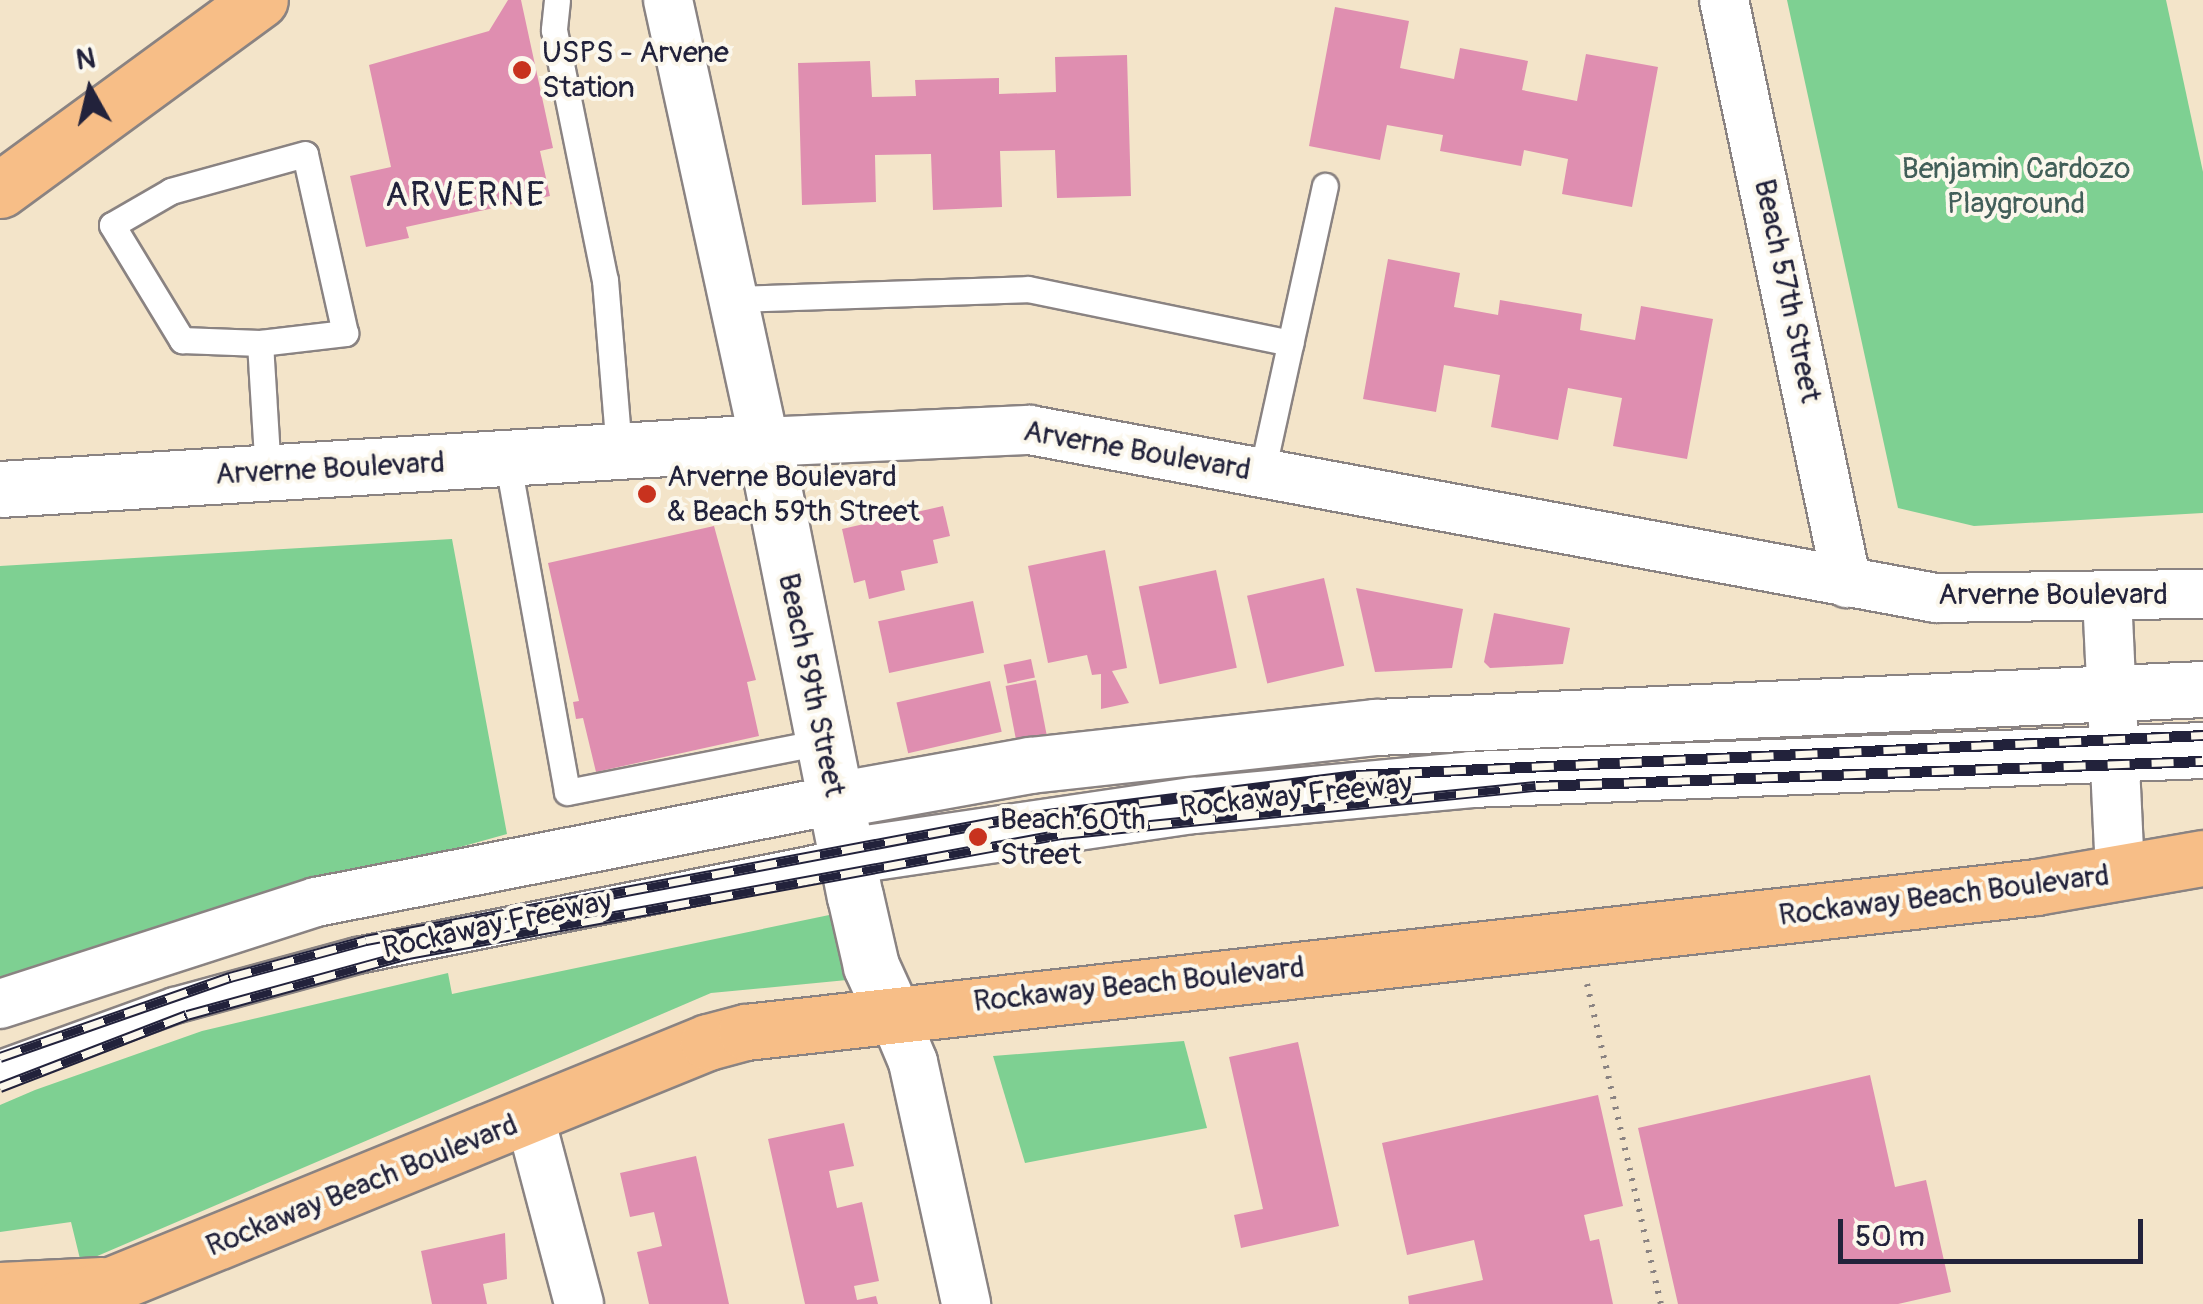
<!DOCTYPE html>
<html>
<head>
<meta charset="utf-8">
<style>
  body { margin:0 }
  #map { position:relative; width:2203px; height:1304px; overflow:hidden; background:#f3e4c9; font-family:Pangolin,sans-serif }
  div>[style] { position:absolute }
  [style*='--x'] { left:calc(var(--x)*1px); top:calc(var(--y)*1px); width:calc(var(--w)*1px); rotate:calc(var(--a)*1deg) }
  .green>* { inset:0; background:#7ed092 }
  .building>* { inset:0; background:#df8eb0; transform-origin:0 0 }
  .path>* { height:6px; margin-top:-3px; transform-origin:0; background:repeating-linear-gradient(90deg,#8a8382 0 2.5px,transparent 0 10.5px) }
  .roads { filter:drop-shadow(2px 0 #8a8382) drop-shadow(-2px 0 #8a8382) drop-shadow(0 2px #8a8382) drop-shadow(0 -2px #8a8382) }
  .service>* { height:25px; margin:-12.5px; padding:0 12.5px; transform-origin:12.5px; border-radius:12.5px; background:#fff }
  .pedestrian>* { height:35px; margin:-17.5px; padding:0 17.5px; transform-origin:17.5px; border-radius:17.5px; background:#fff }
  .minor>* { height:48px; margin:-24px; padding:0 24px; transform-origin:24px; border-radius:24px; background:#fff }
  .tertiary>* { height:55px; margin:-27.5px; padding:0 27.5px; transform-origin:27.5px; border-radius:27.5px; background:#fff }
  .primary>* { height:55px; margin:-27.5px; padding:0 27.5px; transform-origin:27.5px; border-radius:27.5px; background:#f7be87 }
  .rail>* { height:11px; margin-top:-5.5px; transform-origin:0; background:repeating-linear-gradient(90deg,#fbf7ec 0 22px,#22223b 0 44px); box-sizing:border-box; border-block:2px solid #22223b }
  .dots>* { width:28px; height:28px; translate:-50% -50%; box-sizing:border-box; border:5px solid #fbf7ec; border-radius:50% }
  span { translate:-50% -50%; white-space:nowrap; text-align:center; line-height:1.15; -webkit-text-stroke:8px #fbf7ec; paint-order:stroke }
  .poi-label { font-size:30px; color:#22223b }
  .left { translate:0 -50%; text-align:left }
  .park-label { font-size:30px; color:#425f59 }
  .street-label { font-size:30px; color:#22223b }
  .quarter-label { font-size:35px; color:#22223b; letter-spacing:2.5px }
  .north { position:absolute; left:40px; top:40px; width:100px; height:100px; -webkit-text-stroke:8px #fbf7ec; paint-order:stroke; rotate:352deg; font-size:28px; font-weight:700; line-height:40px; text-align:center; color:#22223b }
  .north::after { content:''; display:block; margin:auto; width:35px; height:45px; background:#22223b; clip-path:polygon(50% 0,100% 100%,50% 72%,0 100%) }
  .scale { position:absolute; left:1838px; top:1219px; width:305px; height:45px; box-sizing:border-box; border:5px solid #22223b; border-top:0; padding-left:12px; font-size:30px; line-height:35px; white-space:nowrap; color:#22223b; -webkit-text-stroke:8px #fbf7ec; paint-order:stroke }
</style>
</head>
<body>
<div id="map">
  <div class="green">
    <i style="clip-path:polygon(1787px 0,2166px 0,2203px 172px,2203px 513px,1974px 526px,1898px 508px)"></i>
    <i style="clip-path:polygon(452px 539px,507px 834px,87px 951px,0 986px,0 566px)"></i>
    <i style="clip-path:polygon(834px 914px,847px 980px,711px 993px,81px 1263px,71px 1222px,0 1232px,0 1105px,35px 1090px,202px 1031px,448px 973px,452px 994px)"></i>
    <i style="clip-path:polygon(1184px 1041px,1207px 1128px,1025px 1163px,993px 1056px)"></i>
  </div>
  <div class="building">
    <i style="clip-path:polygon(508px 0,521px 0,553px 148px,540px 151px,550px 196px,406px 227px,409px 238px,366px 247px,350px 176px,391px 167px,369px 65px,489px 31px)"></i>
    <i style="clip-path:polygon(1335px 7px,1409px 21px,1400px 68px,1454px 79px,1460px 48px,1528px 61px,1522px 90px,1577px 101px,1586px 54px,1658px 67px,1632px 207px,1562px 194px,1568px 159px,1524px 150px,1521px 166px,1440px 151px,1443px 135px,1387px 125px,1380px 160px,1309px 146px)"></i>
    <i style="clip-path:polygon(1127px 55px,1131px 196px,1057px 198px,1055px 150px,1000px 151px,1002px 207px,933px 210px,931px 154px,875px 155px,876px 202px,802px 205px,798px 63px,870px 61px,872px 97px,916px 96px,915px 80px,999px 78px,999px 94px,1056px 92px,1055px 57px)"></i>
    <i style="clip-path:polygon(1388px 259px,1460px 273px,1454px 307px,1498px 315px,1500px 300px,1582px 314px,1580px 330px,1635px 340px,1641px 306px,1713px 319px,1687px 459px,1613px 446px,1622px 398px,1568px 388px,1558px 440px,1491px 427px,1500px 375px,1444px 365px,1436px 412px,1363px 399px)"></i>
    <i style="clip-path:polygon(943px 506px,950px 536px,933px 540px,938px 563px,901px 571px,905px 590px,869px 599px,865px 580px,854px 583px,842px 529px)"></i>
    <i style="clip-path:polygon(714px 526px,756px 680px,747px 682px,759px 736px,596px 772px,583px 718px,576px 719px,573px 702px,579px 701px,548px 563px)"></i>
    <i style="clip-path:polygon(1105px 550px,1127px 668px,1112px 671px,1129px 703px,1101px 709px,1101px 674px,1092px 675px,1087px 655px,1048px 663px,1028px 566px)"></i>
    <i style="left:1216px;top:570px;width:100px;height:79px;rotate:78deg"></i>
    <i style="left:1324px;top:578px;width:90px;height:79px;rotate:77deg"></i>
    <i style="clip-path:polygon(1356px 588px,1463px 609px,1452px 668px,1375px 672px)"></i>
    <i style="left:973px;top:601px;width:53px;height:97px;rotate:78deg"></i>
    <i style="clip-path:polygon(1494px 613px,1570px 628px,1563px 664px,1490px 668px,1484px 662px)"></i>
    <i style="left:1031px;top:659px;width:19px;height:28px;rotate:78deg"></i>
    <i style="left:1036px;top:680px;width:65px;height:31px;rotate:79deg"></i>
    <i style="left:990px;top:681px;width:52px;height:96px;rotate:77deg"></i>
    <i style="clip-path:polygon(1298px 1042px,1339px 1226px,1241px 1248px,1234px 1215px,1263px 1209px,1229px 1057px)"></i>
    <i style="clip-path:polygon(1870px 1075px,1895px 1187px,1926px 1180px,1951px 1292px,1898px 1304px,1678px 1304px,1638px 1128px)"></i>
    <i style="clip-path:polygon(1598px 1095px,1623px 1206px,1584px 1215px,1590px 1241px,1599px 1239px,1613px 1304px,1409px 1304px,1408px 1296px,1483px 1280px,1474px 1240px,1407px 1255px,1382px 1143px)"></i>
    <i style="clip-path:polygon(844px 1123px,854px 1166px,829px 1171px,837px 1208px,862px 1202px,879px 1281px,854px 1286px,857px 1300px,876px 1296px,878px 1304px,805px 1304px,768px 1139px)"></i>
    <i style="clip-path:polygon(696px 1156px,729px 1304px,649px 1304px,637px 1252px,662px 1246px,654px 1212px,630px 1217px,620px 1173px)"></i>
    <i style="clip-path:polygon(505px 1233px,507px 1279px,483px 1284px,487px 1304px,432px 1304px,421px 1251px)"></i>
  </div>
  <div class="path">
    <i style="--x:1587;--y:984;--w:328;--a:77"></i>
  </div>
  <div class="roads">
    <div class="service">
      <i style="--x:557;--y:0;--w:30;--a:96"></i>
      <i style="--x:554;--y:30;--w:255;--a:78.5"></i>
      <i style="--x:605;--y:280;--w:173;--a:85.3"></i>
      <i style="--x:733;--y:299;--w:295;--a:-1.9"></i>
      <i style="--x:1028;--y:289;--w:268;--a:11.6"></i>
      <i style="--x:260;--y:343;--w:86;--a:-6.7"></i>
      <i style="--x:345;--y:333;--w:183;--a:-102.6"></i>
      <i style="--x:305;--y:154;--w:139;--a:164.6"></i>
      <i style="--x:171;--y:191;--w:68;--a:150"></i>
      <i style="--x:112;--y:225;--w:135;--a:58.7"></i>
      <i style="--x:182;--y:340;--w:78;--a:2.2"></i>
      <i style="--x:260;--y:343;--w:129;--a:86.5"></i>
      <i style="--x:507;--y:458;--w:339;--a:79.8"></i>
      <i style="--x:567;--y:792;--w:261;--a:-11.1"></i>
      <i style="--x:1262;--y:472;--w:293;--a:-77.6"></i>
    </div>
    <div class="pedestrian">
      <i style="--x:0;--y:1068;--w:185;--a:-19.9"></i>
      <i style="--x:174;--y:1005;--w:190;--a:-15.3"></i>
      <i style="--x:357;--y:955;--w:499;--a:-11.4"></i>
    </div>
    <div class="minor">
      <i style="--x:668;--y:0;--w:452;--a:77.7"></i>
      <i style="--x:764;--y:442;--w:266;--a:-2.6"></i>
      <i style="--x:1030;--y:430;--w:921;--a:10.51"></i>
      <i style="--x:1936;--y:598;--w:267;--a:-0.9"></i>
      <i style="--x:1724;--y:0;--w:596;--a:78.09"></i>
      <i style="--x:2107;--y:596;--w:279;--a:87.3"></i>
      <i style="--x:0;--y:1004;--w:332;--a:-17.9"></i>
      <i style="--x:316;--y:902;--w:529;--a:-11.12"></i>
      <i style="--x:892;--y:1012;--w:54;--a:67.2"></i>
      <i style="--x:913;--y:1062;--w:248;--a:77.6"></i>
      <i style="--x:530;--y:1118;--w:192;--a:75.2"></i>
    </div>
    <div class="tertiary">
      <i style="--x:0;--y:489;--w:765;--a:-3.52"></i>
      <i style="--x:764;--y:442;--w:463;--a:78.7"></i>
      <i style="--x:855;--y:896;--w:72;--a:77.1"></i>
      <i style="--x:871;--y:966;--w:51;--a:65.5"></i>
      <i style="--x:835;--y:800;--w:198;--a:-10.2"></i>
      <i style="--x:1030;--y:765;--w:348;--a:-6.3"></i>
      <i style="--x:1376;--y:727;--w:828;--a:-2.63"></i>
      <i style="--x:846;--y:856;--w:351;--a:-8.4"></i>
      <i style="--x:1193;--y:805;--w:279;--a:-5.3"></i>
      <i style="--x:1471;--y:779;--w:733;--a:-2.27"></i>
    </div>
    <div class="primary">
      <i style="--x:0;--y:190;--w:322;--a:-36.2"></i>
      <i style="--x:0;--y:1290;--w:102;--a:-2.8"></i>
      <i style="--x:64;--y:1304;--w:695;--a:-22.14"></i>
      <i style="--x:708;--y:1042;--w:39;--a:-15"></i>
      <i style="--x:746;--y:1032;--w:1298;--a:-6.41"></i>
      <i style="--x:2036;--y:887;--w:169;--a:-9.9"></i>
    </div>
  </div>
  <div class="rail">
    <i style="--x:0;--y:1057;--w:244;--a:-19.2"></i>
    <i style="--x:230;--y:977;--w:141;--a:-15.2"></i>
    <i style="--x:366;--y:940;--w:653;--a:-10.67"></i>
    <i style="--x:1008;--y:819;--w:351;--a:-7.2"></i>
    <i style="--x:1356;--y:775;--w:848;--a:-2.7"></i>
    <i style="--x:0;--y:1087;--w:200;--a:-21.1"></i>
    <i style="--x:187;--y:1015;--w:229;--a:-15.4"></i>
    <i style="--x:408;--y:954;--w:665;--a:-10.4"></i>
    <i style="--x:1062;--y:834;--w:476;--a:-5.8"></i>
    <i style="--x:1536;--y:786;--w:667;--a:-2.15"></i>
  </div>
  <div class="dots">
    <i style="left:522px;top:70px;background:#c8321e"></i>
    <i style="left:647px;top:494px;background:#c8321e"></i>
    <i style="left:978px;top:837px;background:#c8321e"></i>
  </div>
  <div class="poi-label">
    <span class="left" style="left:542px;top:70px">USPS - Arvene<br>Station</span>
    <span class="left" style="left:667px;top:494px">Arverne Boulevard<br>&amp; Beach 59th Street</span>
    <span class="left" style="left:1000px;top:837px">Beach 60th<br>Street</span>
  </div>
  <div class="park-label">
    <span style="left:2016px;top:186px">Benjamin Cardozo<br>Playground</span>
  </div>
  <div class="street-label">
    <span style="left:1787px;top:291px;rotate:78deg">Beach 57th Street</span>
    <span style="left:1137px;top:451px;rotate:10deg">Arverne Boulevard</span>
    <span style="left:330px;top:469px;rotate:-3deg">Arverne Boulevard</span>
    <span style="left:2053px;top:595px">Arverne Boulevard</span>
    <span style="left:811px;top:685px;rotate:78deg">Beach 59th Street</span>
    <span style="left:1296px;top:796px;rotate:-6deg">Rockaway Freeway</span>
    <span style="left:1944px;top:896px;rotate:-7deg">Rockaway Beach Boulevard</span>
    <span style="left:497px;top:925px;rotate:-12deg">Rockaway Freeway</span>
    <span style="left:1139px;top:985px;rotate:-6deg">Rockaway Beach Boulevard</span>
    <span style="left:362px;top:1186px;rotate:-22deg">Rockaway Beach Boulevard</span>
  </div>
  <div class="quarter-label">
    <span style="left:466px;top:195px">ARVERNE</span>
  </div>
  <div class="north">N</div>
  <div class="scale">50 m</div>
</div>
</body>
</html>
